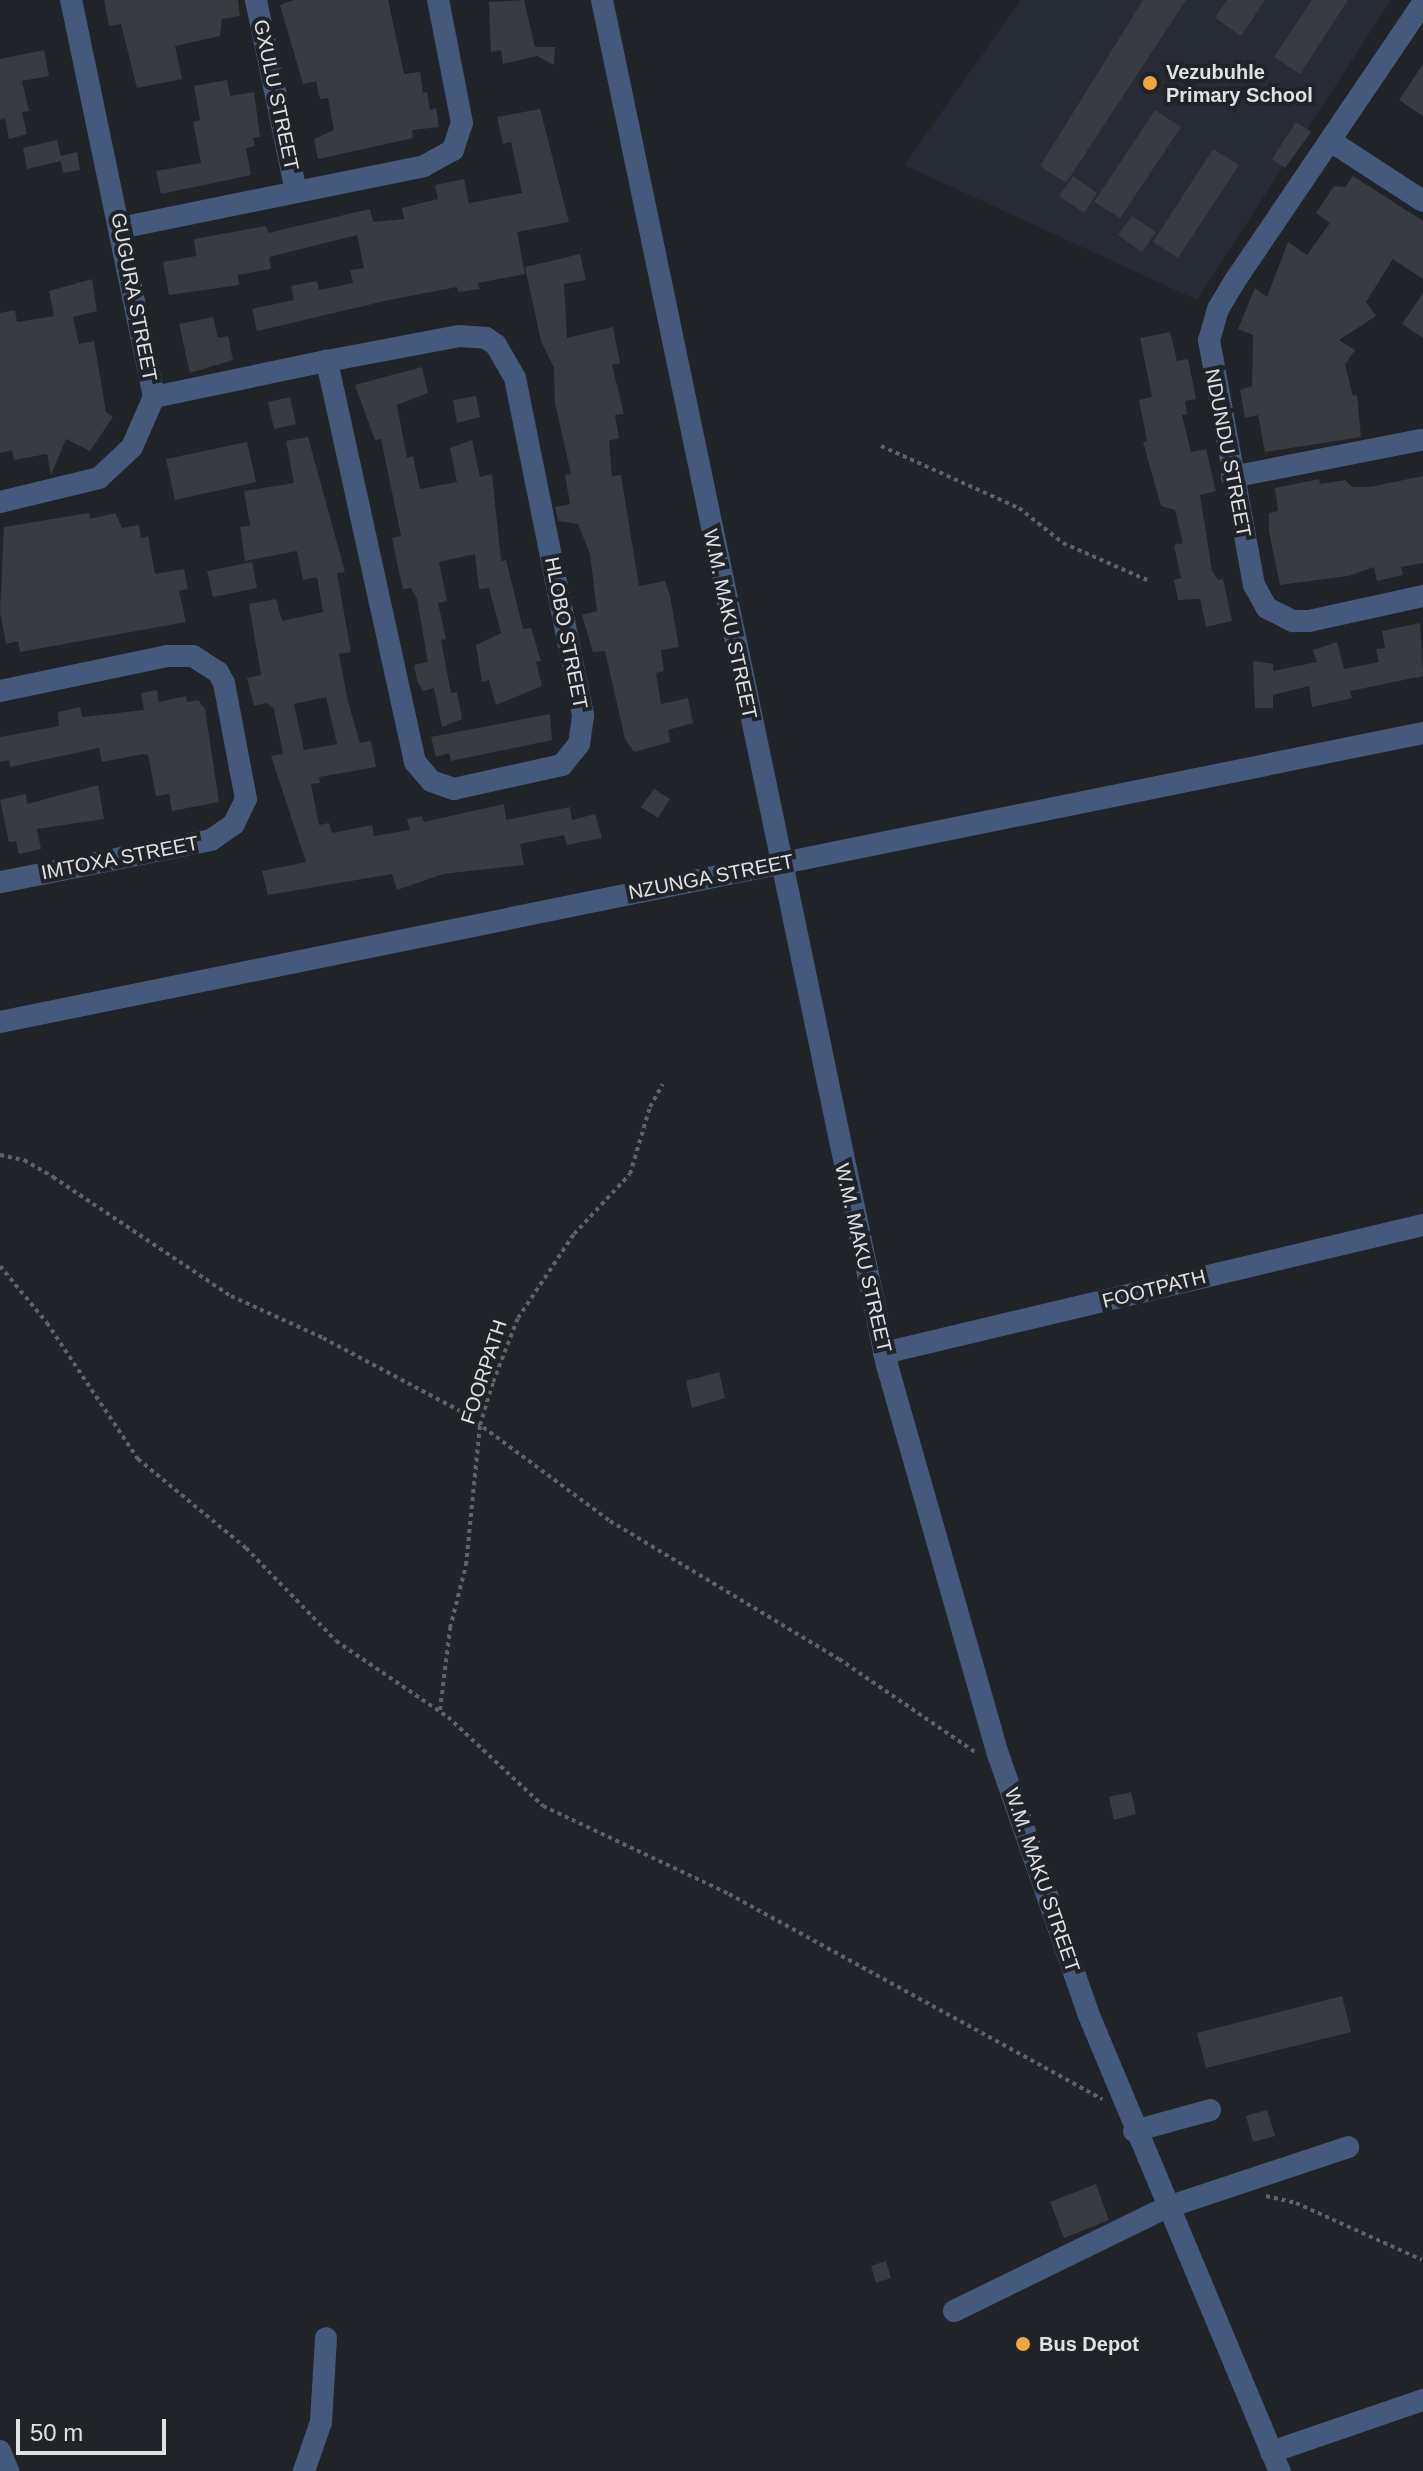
<!DOCTYPE html>
<style>
body{margin:0}
#map{position:relative;width:1423px;height:2471px;overflow:hidden;background:#202328;font-family:Helvetica,sans-serif}
div>[style]{position:absolute}
[style*='--x']{left:calc(var(--x)*1px);top:calc(var(--y)*1px);width:calc(var(--w)*1px);rotate:calc(var(--a)*1deg)}
.built>*{inset:0;background:#262b36}
.building>*{inset:0;background:#383b41}
.path>*{height:4px;margin-top:-2px;transform-origin:0;background:repeating-linear-gradient(90deg,#5f6267 0 4px,transparent 0 8px)}
.minor>*{height:22px;margin:-11px;padding:0 11px;transform-origin:11px;border-radius:11px;background:#45597c}
.dots>*{width:22px;height:22px;translate:-50% -50%;box-sizing:border-box;border:4px solid #202328;border-radius:50%}
span{translate:-50% -50%;white-space:nowrap;text-align:center;line-height:1.15;-webkit-text-stroke:8px #202328;paint-order:stroke}
.poi-label{font-size:20px;color:#dfe1e5;font-weight:700}
.left{translate:0 -50%;text-align:left}
.street-label{font-size:20px;color:#dfe1e5}
.scale{position:absolute;left:16px;top:2419px;width:150px;height:36px;box-sizing:border-box;border:4px solid #dfe1e5;border-top:0;padding-left:10px;font-size:24px;line-height:28px;white-space:nowrap;color:#dfe1e5;-webkit-text-stroke:6px #202328;paint-order:stroke}
</style>
<div id="map">
<div class="built">
<i style="clip-path:polygon(1021px 0,1391px 0,1197px 300px,904px 165px)"></i>
</div>
<div class="building">
<i style="clip-path:polygon(104px 0,238px 0,240px 16px,222px 19px,220px 36px,175px 46px,182px 79px,137px 88px,121px 24px,109px 26px)"></i>
<i style="clip-path:polygon(294px 0,388px 0,404px 74px,420px 72px,423px 93px,427px 92px,430px 110px,436px 108px,439px 127px,412px 130px,413px 138px,318px 159px,314px 139px,334px 130px,328px 98px,320px 99px,316px 81px,303px 84px,280px 5px)"></i>
<i style="clip-path:polygon(524px 0,535px 47px,555px 47px,554px 65px,537px 56px,503px 64px,501px 50px,491px 52px,489px 2px)"></i>
<i style="clip-path:polygon(1143px 0,1186px 0,1066px 183px,1040px 166px)"></i>
<i style="clip-path:polygon(1227px 0,1265px 0,1241px 36px,1215px 18px)"></i>
<i style="clip-path:polygon(1312px 0,1348px 0,1300px 74px,1274px 57px)"></i>
<i style="clip-path:polygon(44px 50px,49px 76px,22px 81px,29px 111px,22px 112px,27px 134px,9px 139px,5px 118px,0 120px,0 59px)"></i>
<i style="clip-path:polygon(1423px 64px,1423px 116px,1399px 100px)"></i>
<i style="clip-path:polygon(227px 80px,230px 96px,254px 92px,260px 137px,253px 138px,255px 146px,246px 148px,251px 175px,161px 194px,156px 171px,201px 163px,193px 122px,200px 120px,194px 86px)"></i>
<i style="clip-path:polygon(540px 109px,569px 222px,517px 232px,525px 274px,478px 283px,480px 289px,458px 292px,457px 287px,389px 300px,257px 331px,252px 309px,294px 300px,291px 286px,317px 281px,319px 290px,353px 283px,350px 270px,364px 268px,357px 235px,269px 257px,271px 269px,238px 275px,239px 285px,169px 295px,163px 262px,196px 256px,194px 239px,266px 226px,268px 233px,370px 209px,373px 222px,404px 219px,402px 208px,438px 199px,435px 185px,464px 179px,469px 203px,522px 193px,511px 142px,503px 144px,497px 117px)"></i>
<i style="clip-path:polygon(1155px 110px,1181px 127px,1120px 218px,1094px 202px)"></i>
<i style="clip-path:polygon(1296px 122px,1311px 132px,1285px 168px,1272px 159px)"></i>
<i style="clip-path:polygon(57px 140px,61px 156px,77px 152px,80px 170px,63px 173px,61px 161px,27px 169px,23px 148px)"></i>
<i style="clip-path:polygon(1213px 149px,1239px 165px,1178px 258px,1153px 242px)"></i>
<i style="clip-path:polygon(1073px 176px,1097px 193px,1084px 213px,1059px 196px)"></i>
<i style="clip-path:polygon(1353px 176px,1423px 221px,1423px 279px,1393px 259px,1366px 302px,1376px 316px,1339px 340px,1355px 350px,1345px 365px,1353px 396px,1357px 395px,1361px 437px,1265px 452px,1258px 415px,1245px 418px,1240px 390px,1252px 386px,1253px 335px,1238px 329px,1255px 288px,1267px 297px,1288px 242px,1307px 255px,1330px 223px,1316px 213px,1334px 186px,1345px 187px)"></i>
<i style="clip-path:polygon(1132px 216px,1156px 232px,1142px 252px,1118px 235px)"></i>
<i style="clip-path:polygon(580px 254px,586px 280px,564px 284px,567px 338px,613px 327px,620px 363px,612px 365px,624px 414px,615px 415px,619px 438px,609px 441px,612px 476px,621px 475px,639px 586px,665px 581px,670px 596px,679px 647px,661px 650px,664px 671px,656px 673px,661px 704px,688px 698px,693px 723px,668px 730px,670px 742px,634px 752px,625px 739px,605px 651px,593px 652px,582px 615px,597px 611px,590px 554px,578px 524px,558px 521px,555px 507px,570px 504px,565px 475px,571px 474px,555px 403px,554px 368px,541px 341px,525px 267px)"></i>
<i style="clip-path:polygon(92px 279px,97px 311px,73px 317px,79px 344px,94px 341px,106px 412px,113px 417px,90px 451px,66px 439px,51px 475px,47px 454px,14px 460px,12px 450px,0 453px,0 313px,15px 310px,17px 322px,54px 316px,49px 291px)"></i>
<i style="clip-path:polygon(1423px 293px,1423px 338px,1402px 324px)"></i>
<i style="clip-path:polygon(213px 317px,218px 338px,228px 336px,233px 360px,190px 373px,179px 324px)"></i>
<i style="clip-path:polygon(1170px 332px,1177px 361px,1188px 359px,1196px 399px,1185px 401px,1187px 414px,1182px 415px,1191px 452px,1206px 449px,1216px 491px,1200px 495px,1212px 571px,1218px 580px,1223px 579px,1232px 621px,1206px 627px,1200px 599px,1178px 600px,1174px 580px,1181px 578px,1174px 545px,1183px 543px,1175px 510px,1161px 506px,1143px 442px,1147px 441px,1139px 400px,1152px 397px,1140px 338px)"></i>
<i style="clip-path:polygon(422px 367px,428px 393px,397px 405px,407px 458px,413px 456px,420px 489px,457px 482px,450px 448px,472px 440px,480px 477px,492px 474px,501px 561px,506px 560px,523px 629px,531px 628px,541px 661px,536px 662px,542px 686px,496px 705px,489px 680px,482px 682px,476px 645px,501px 633px,489px 588px,479px 589px,475px 554px,439px 562px,447px 601px,438px 603px,446px 639px,441px 640px,451px 693px,457px 692px,462px 719px,442px 727px,434px 688px,423px 691px,417px 680px,414px 665px,428px 662px,417px 599px,411px 588px,403px 589px,397px 563px,392px 538px,401px 536px,381px 439px,375px 440px,355px 385px)"></i>
<i style="clip-path:polygon(476px 396px,480px 417px,457px 423px,453px 400px)"></i>
<i style="clip-path:polygon(290px 397px,296px 424px,274px 429px,268px 402px)"></i>
<i style="clip-path:polygon(evenodd,308px 437px,345px 572px,337px 573px,351px 652px,339px 654px,348px 702px,360px 743px,371px 741px,376px 767px,319px 777px,320px 783px,311px 784px,319px 825px,329px 823px,332px 833px,372px 825px,374px 836px,410px 830px,407px 819px,422px 816px,424px 822px,504px 804px,506px 820px,570px 807px,572px 820px,595px 814px,602px 838px,567px 845px,564px 835px,520px 844px,524px 865px,443px 874px,397px 890px,392px 874px,268px 895px,262px 871px,306px 862px,271px 756px,283px 754px,274px 709px,267px 703px,254px 706px,247px 678px,261px 675px,249px 604px,276px 599px,282px 621px,323px 612px,317px 577px,303px 580px,297px 551px,245px 561px,240px 527px,250px 526px,244px 491px,294px 483px,286px 441px,308px 437px,326px 697px,337px 744px,304px 750px,294px 704px,326px 697px)"></i>
<i style="clip-path:polygon(247px 442px,256px 482px,175px 500px,166px 459px)"></i>
<i style="clip-path:polygon(1423px 476px,1423px 563px,1401px 567px,1403px 575px,1377px 581px,1374px 567px,1348px 576px,1280px 585px,1269px 532px,1269px 513px,1278px 511px,1275px 488px,1319px 479px,1320px 484px,1345px 480px,1352px 487px,1370px 487px)"></i>
<i style="clip-path:polygon(89px 513px,90px 519px,115px 513px,122px 528px,139px 525px,141px 538px,148px 536px,155px 574px,184px 569px,188px 589px,179px 591px,186px 622px,20px 652px,18px 641px,6px 644px,0 612px,4px 527px)"></i>
<i style="clip-path:polygon(252px 562px,257px 588px,213px 597px,207px 571px)"></i>
<i style="clip-path:polygon(1420px 623px,1423px 676px,1350px 691px,1352px 698px,1312px 707px,1309px 686px,1273px 695px,1273px 708px,1255px 708px,1253px 661px,1273px 664px,1273px 671px,1317px 662px,1313px 650px,1337px 642px,1344px 669px,1379px 662px,1376px 649px,1385px 648px,1382px 631px)"></i>
<i style="clip-path:polygon(157px 690px,159px 702px,186px 696px,187px 702px,198px 700px,205px 709px,219px 802px,172px 811px,169px 794px,156px 796px,148px 755px,143px 754px,102px 762px,99px 748px,10px 767px,9px 760px,0 762px,0 737px,59px 726px,58px 712px,80px 707px,82px 717px,144px 710px,141px 693px)"></i>
<i style="clip-path:polygon(550px 714px,552px 740px,451px 761px,449px 753px,436px 757px,431px 737px)"></i>
<i style="clip-path:polygon(98px 785px,104px 819px,37px 829px,41px 849px,19px 854px,16px 841px,9px 842px,0 800px,26px 794px,27px 804px)"></i>
<i style="clip-path:polygon(654px 789px,670px 799px,658px 818px,641px 807px)"></i>
<i style="clip-path:polygon(719px 1372px,725px 1398px,692px 1408px,686px 1381px)"></i>
<i style="clip-path:polygon(1131px 1792px,1136px 1814px,1114px 1820px,1109px 1797px)"></i>
<i style="clip-path:polygon(1342px 1996px,1351px 2032px,1206px 2068px,1197px 2033px)"></i>
<i style="clip-path:polygon(1267px 2110px,1275px 2136px,1253px 2142px,1246px 2116px)"></i>
<i style="clip-path:polygon(1096px 2184px,1109px 2220px,1064px 2238px,1050px 2202px)"></i>
<i style="clip-path:polygon(886px 2261px,891px 2278px,876px 2283px,871px 2266px)"></i>
</div>
<div class="path">
<i style="--x:881;--y:446;--w:151;--a:24.2"></i>
<i style="--x:1019;--y:508;--w:56;--a:38.5"></i>
<i style="--x:1063;--y:543;--w:92;--a:23.8"></i>
<i style="--x:0;--y:1155;--w:25;--a:12"></i>
<i style="--x:24;--y:1160;--w:34;--a:30"></i>
<i style="--x:53;--y:1177;--w:214;--a:33.8"></i>
<i style="--x:231;--y:1296;--w:101;--a:24.5"></i>
<i style="--x:323;--y:1338;--w:160;--a:28"></i>
<i style="--x:464;--y:1413;--w:182;--a:36.5"></i>
<i style="--x:610;--y:1521;--w:267;--a:31.1"></i>
<i style="--x:839;--y:1659;--w:165;--a:34.4"></i>
<i style="--x:0;--y:1266;--w:74;--a:50.5"></i>
<i style="--x:47;--y:1323;--w:164;--a:56.2"></i>
<i style="--x:138;--y:1459;--w:140;--a:39.5"></i>
<i style="--x:246;--y:1548;--w:129;--a:45.9"></i>
<i style="--x:336;--y:1641;--w:135;--a:34.2"></i>
<i style="--x:448;--y:1717;--w:130;--a:43.1"></i>
<i style="--x:543;--y:1806;--w:206;--a:25.3"></i>
<i style="--x:729;--y:1894;--w:426;--a:28.8"></i>
<i style="--x:440;--y:1710;--w:83;--a:-83"></i>
<i style="--x:450;--y:1628;--w:65;--a:-75.7"></i>
<i style="--x:466;--y:1565;--w:141;--a:-84.3"></i>
<i style="--x:480;--y:1425;--w:45;--a:-73.2"></i>
<i style="--x:493;--y:1382;--w:69;--a:-68.7"></i>
<i style="--x:518;--y:1318;--w:101;--a:-56.3"></i>
<i style="--x:574;--y:1234;--w:82;--a:-47"></i>
<i style="--x:630;--y:1174;--w:70;--a:-73.4"></i>
<i style="--x:650;--y:1107;--w:26;--a:-61"></i>
<i style="--x:1266;--y:2196;--w:31;--a:13"></i>
<i style="--x:1296;--y:2203;--w:138;--a:24.3"></i>
</div>
<div class="minor">
<i style="--x:256;--y:0;--w:195;--a:78.2"></i>
<i style="--x:602;--y:0;--w:1394;--a:78.21"></i>
<i style="--x:887;--y:1365;--w:405;--a:74.1"></i>
<i style="--x:998;--y:1754;--w:274;--a:70.8"></i>
<i style="--x:1088;--y:2013;--w:497;--a:67.3"></i>
<i style="--x:1423;--y:3;--w:333;--a:124.1"></i>
<i style="--x:1236;--y:279;--w:35;--a:121"></i>
<i style="--x:1218;--y:309;--w:32;--a:106"></i>
<i style="--x:1209;--y:340;--w:249;--a:79.6"></i>
<i style="--x:1254;--y:585;--w:26;--a:61"></i>
<i style="--x:1267;--y:608;--w:29;--a:27"></i>
<i style="--x:1293;--y:621;--w:16;--a:0"></i>
<i style="--x:1309;--y:621;--w:117;--a:-12.4"></i>
<i style="--x:1332;--y:142;--w:108;--a:33"></i>
<i style="--x:120;--y:228;--w:310;--a:-11.5"></i>
<i style="--x:424;--y:166;--w:33;--a:-29"></i>
<i style="--x:453;--y:150;--w:28;--a:-72"></i>
<i style="--x:462;--y:123;--w:125;--a:-101"></i>
<i style="--x:154;--y:397;--w:177;--a:-11.8"></i>
<i style="--x:327;--y:361;--w:134;--a:-10.7"></i>
<i style="--x:459;--y:336;--w:27;--a:4"></i>
<i style="--x:486;--y:338;--w:12;--a:35"></i>
<i style="--x:496;--y:345;--w:38;--a:60"></i>
<i style="--x:515;--y:378;--w:345;--a:78.6"></i>
<i style="--x:583;--y:716;--w:28;--a:98"></i>
<i style="--x:579;--y:744;--w:27;--a:129"></i>
<i style="--x:562;--y:765;--w:111;--a:167.5"></i>
<i style="--x:454;--y:789;--w:24;--a:-161"></i>
<i style="--x:431;--y:781;--w:25;--a:-130"></i>
<i style="--x:415;--y:762;--w:411;--a:-102.4"></i>
<i style="--x:1232;--y:477;--w:192;--a:-11.1"></i>
<i style="--x:0;--y:502;--w:102;--a:-13.6"></i>
<i style="--x:99;--y:478;--w:45;--a:-43.2"></i>
<i style="--x:132;--y:447;--w:55;--a:-66.3"></i>
<i style="--x:154;--y:397;--w:406;--a:-101.8"></i>
<i style="--x:0;--y:691;--w:171;--a:-11.8"></i>
<i style="--x:167;--y:656;--w:26;--a:0"></i>
<i style="--x:193;--y:656;--w:30;--a:33"></i>
<i style="--x:218;--y:672;--w:13;--a:61"></i>
<i style="--x:224;--y:683;--w:118;--a:79.3"></i>
<i style="--x:246;--y:799;--w:28;--a:116"></i>
<i style="--x:234;--y:824;--w:28;--a:145"></i>
<i style="--x:211;--y:840;--w:215;--a:168.7"></i>
<i style="--x:0;--y:1022;--w:1452;--a:-11.48"></i>
<i style="--x:884;--y:1353;--w:554;--a:-13.36"></i>
<i style="--x:1134;--y:2131;--w:79;--a:-15.4"></i>
<i style="--x:954;--y:2311;--w:235;--a:-26"></i>
<i style="--x:1165;--y:2208;--w:193;--a:-18.4"></i>
<i style="--x:0;--y:2451;--w:22;--a:68"></i>
<i style="--x:1271;--y:2452;--w:161;--a:-18.9"></i>
<i style="--x:304;--y:2471;--w:52;--a:-70.9"></i>
<i style="--x:321;--y:2422;--w:84;--a:-86.6"></i>
</div>
<div class="dots">
<i style="left:1150px;top:83px;background:#f0a63e"></i>
<i style="left:1023px;top:2344px;background:#f0a63e"></i>
</div>
<div class="poi-label">
<span class="left" style="left:1166px;top:84px">Vezubuhle<br>Primary School</span>
<span class="left" style="left:1039px;top:2344px">Bus Depot</span>
</div>
<div class="street-label">
<span style="left:276px;top:95px;rotate:78deg">GXULU STREET</span>
<span style="left:134px;top:297px;rotate:79deg">GUGURA STREET</span>
<span style="left:1228px;top:453px;rotate:79deg">NDUNDU STREET</span>
<span style="left:730px;top:624px;rotate:78deg">W.M. MAKU STREET</span>
<span style="left:566px;top:633px;rotate:79deg">HLOBO STREET</span>
<span style="left:120px;top:858px;rotate:-11deg">IMTOXA STREET</span>
<span style="left:711px;top:877px;rotate:-11deg">NZUNGA STREET</span>
<span style="left:863px;top:1258px;rotate:77deg">W.M. MAKU STREET</span>
<span style="left:1154px;top:1289px;rotate:-14deg">FOOTPATH</span>
<span style="left:484px;top:1372px;rotate:-72deg">FOORPATH</span>
<span style="left:1042px;top:1880px;rotate:71deg">W.M. MAKU STREET</span>
</div>
<div class="scale">50 m</div>
</div>
